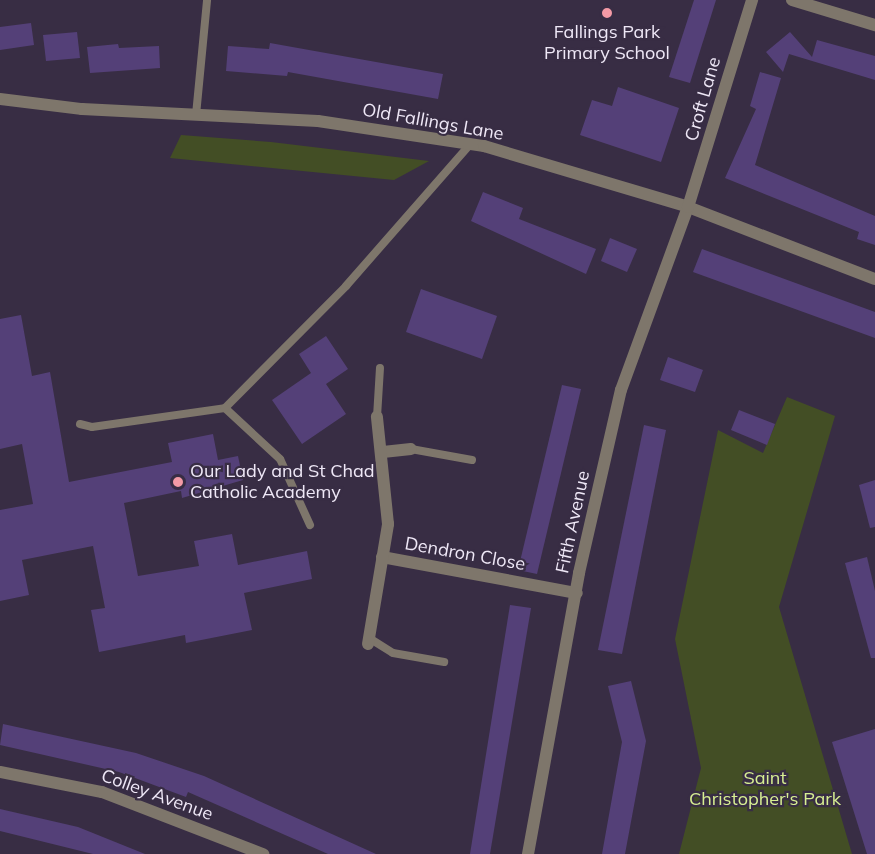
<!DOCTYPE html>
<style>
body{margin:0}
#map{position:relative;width:875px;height:854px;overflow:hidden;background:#382d44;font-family:Mulish,sans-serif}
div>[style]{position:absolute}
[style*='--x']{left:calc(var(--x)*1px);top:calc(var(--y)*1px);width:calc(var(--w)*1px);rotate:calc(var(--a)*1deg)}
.green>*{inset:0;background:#434e25}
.building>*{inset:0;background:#544078}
.service>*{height:8px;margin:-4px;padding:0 4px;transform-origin:4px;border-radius:4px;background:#7e766b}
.minor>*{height:12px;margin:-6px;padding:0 6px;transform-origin:6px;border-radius:6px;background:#7e766b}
.dots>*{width:16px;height:16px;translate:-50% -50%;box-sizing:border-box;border:3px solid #382d44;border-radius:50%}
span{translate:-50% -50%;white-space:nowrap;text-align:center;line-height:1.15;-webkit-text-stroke:4.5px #382d44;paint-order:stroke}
.poi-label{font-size:18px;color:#efe8f7}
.left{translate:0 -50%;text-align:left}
.street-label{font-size:18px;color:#efe8f7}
.park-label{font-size:18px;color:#d7ef92}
</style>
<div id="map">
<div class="green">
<i style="clip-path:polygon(181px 135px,271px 142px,429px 161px,394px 180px,170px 158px)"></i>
<i style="clip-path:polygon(787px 397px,835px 416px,779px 607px,852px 854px,679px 854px,701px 768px,675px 639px,718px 430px,763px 453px)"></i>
</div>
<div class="building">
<i style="clip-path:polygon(694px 0,716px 0,690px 83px,669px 77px)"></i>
<i style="clip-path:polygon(31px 23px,34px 45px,0 50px,0 27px)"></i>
<i style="clip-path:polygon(77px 32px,80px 58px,46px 61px,43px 35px)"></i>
<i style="clip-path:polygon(790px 32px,812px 57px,817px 40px,875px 56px,875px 80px,789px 54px,783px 72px,766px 52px)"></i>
<i style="clip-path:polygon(270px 43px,443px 74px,438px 99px,288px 72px,287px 76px,226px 71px,228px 46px,269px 49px)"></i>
<i style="clip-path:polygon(118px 44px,119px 48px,159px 46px,160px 68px,90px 73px,87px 47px)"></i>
<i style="clip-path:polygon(760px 72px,781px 78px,755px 165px,875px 216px,875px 245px,857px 239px,859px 232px,725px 178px,756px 109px,750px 106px)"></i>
<i style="clip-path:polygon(618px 87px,679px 108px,661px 162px,580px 135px,592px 100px,612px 106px)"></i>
<i style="clip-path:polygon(483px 192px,523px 208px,519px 219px,596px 249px,586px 274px,471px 221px)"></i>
<i style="clip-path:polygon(610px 238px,637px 249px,627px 272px,601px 261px)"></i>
<i style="clip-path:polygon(702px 249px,875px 312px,875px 338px,693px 272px)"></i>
<i style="clip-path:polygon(421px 289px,497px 316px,482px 359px,406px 332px)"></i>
<i style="clip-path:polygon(21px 315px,32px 376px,50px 372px,69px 482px,172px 462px,168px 443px,213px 434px,218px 460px,238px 456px,243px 480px,182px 498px,181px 491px,124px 503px,138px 576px,199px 566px,194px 541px,232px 534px,238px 565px,307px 551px,312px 579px,244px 593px,252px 630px,186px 643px,185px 635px,99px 652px,91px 610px,105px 608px,93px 546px,22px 560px,29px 595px,0 601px,0 510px,33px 504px,22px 444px,0 449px,0 319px)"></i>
<i style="clip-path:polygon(326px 336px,348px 369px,326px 384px,346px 414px,302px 444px,272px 400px,311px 373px,299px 354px)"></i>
<i style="clip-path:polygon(668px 357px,703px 370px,695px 392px,660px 380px)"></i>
<i style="clip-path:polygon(562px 385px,581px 389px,537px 574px,518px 570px)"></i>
<i style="clip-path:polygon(739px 410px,775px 424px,767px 445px,731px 430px)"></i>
<i style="clip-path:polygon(644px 425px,666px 430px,622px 654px,598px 650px)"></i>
<i style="clip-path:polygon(875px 480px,875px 527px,870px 528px,859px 485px)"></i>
<i style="clip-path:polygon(867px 557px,875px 591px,875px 658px,871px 658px,845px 563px)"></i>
<i style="clip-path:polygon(510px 605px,531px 608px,490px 854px,470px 854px)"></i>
<i style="clip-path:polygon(631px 681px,646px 741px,625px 854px,602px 854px,622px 742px,608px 686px)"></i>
<i style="clip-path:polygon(3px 724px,136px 753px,204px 776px,376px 854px,328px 854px,188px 792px,186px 797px,119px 772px,0 745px)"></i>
<i style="clip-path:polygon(875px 729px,875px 854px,867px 854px,832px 742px)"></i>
<i style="clip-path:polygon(0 809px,78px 827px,145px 854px,93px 854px,0 831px)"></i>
</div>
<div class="service">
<i style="--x:196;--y:115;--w:116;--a:-84.5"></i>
<i style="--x:377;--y:417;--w:49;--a:-86.5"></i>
<i style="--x:80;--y:424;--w:12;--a:14"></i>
<i style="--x:92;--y:427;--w:134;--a:-8.1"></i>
<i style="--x:411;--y:449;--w:62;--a:10.2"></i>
<i style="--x:310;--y:525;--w:72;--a:-114.4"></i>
<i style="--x:280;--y:459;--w:75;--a:-137.2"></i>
<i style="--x:225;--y:408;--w:172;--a:-45.2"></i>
<i style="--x:346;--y:286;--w:190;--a:-48.8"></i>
<i style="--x:369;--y:638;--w:28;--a:32"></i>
<i style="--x:393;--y:653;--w:52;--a:10"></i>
</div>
<div class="minor">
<i style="--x:792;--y:0;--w:87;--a:16.8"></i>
<i style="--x:0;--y:99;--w:83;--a:7"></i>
<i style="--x:82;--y:109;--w:236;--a:2.9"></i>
<i style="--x:318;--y:121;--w:168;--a:8.6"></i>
<i style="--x:484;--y:146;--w:213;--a:16.6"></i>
<i style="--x:688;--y:207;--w:200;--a:21.1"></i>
<i style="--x:383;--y:452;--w:28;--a:-6"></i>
<i style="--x:382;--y:557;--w:198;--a:10.5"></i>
<i style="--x:368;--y:644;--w:122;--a:-80.5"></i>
<i style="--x:388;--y:524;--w:108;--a:-95.9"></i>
<i style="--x:0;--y:772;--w:104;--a:11.1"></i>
<i style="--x:102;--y:792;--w:173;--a:21.1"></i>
<i style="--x:528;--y:854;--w:286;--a:-79.7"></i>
<i style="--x:579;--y:573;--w:188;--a:-77.1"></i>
<i style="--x:621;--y:390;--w:195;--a:-69.9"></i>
<i style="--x:688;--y:207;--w:217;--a:-72.8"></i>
</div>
<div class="dots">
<i style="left:607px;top:13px;background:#f49aa6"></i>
<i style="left:178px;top:482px;background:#f49aa6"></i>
</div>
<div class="poi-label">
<span style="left:607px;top:43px">Fallings Park<br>Primary School</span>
<span class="left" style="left:190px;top:482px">Our Lady and St Chad<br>Catholic Academy</span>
</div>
<div class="street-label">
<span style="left:703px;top:99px;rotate:-74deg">Croft Lane</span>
<span style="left:433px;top:122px;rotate:10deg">Old Fallings Lane</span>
<span style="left:573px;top:522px;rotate:-78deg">Fifth Avenue</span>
<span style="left:465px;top:554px;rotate:10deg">Dendron Close</span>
<span style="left:157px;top:795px;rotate:20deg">Colley Avenue</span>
</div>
<div class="park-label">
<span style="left:765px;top:789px">Saint<br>Christopher's Park</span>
</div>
</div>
